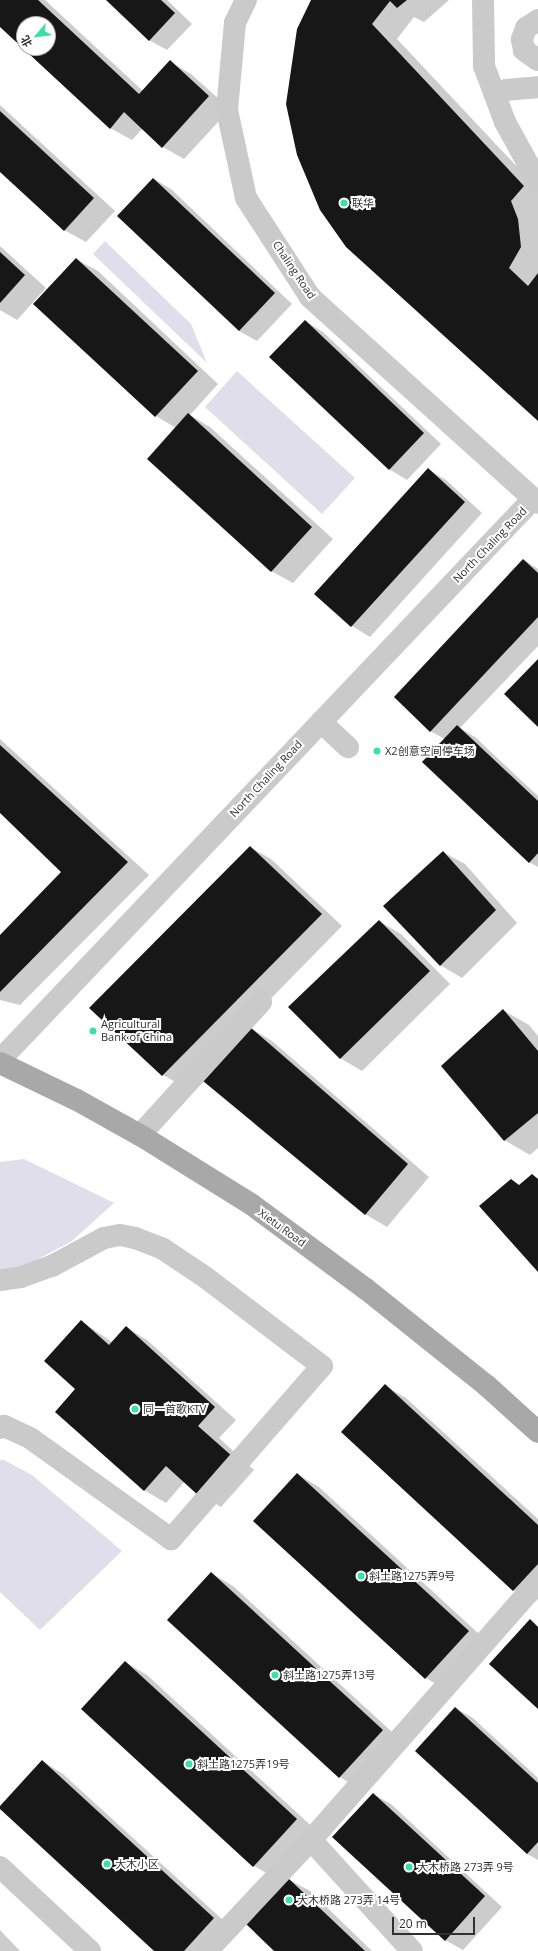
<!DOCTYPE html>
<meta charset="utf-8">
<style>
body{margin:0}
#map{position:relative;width:538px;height:1951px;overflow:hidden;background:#fff;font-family:"Open Sans","Noto Sans SC",sans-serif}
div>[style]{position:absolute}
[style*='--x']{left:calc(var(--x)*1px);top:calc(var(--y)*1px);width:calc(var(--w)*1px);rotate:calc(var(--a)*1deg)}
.green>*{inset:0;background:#e1deec}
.shadow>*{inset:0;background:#0003}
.building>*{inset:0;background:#171717}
.minor>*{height:22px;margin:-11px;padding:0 11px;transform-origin:11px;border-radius:11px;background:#cacaca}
.major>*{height:22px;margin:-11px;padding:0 11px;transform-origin:11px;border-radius:11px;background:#a8a8a8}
.dots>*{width:11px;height:11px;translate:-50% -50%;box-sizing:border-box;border:2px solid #fff;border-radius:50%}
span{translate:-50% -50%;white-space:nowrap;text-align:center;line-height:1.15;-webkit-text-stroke:4px #fff;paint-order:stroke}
.poi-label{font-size:11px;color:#303030}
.left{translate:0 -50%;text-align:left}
.street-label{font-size:11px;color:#303030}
.north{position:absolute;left:16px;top:16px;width:40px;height:40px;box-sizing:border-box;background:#fff;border:1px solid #acacac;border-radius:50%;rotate:242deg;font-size:11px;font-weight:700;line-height:16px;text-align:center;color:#303030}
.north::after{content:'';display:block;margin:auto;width:14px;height:18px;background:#39e0a7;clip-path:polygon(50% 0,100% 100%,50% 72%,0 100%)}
.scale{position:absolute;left:392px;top:1917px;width:83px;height:18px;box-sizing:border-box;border:2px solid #303030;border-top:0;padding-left:5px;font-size:12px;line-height:14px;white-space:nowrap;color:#303030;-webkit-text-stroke:3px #fff;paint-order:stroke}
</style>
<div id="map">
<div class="green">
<i style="clip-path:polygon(105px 241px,191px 324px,207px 363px,93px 254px)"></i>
<i style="clip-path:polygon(237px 371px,355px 478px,322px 514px,205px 407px)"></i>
<i style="clip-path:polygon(24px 1159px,114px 1203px,72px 1241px,27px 1265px,0 1269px,0 1162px)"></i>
<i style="clip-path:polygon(2px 1459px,32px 1475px,122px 1551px,40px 1630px,0 1592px,0 1461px)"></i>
</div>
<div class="shadow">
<i style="clip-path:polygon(evenodd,0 0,45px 0,143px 91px,170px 62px,191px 74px,230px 109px,184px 159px,163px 147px,143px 128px,132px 140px,110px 128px,0 26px,0 0,24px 24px,48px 24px,48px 48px,24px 48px,24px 24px)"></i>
<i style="clip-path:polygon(108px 0,167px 0,192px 24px,167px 50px,149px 40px)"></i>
<i style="clip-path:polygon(312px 0,449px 0,424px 22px,414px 17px,397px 39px,538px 189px,538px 420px)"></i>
<i style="clip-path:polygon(0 105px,115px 211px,86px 242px,64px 230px,0 171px)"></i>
<i style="clip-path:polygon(154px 179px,171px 189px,292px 304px,257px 341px,239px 331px)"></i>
<i style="clip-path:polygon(0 246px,46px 288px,17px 320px,0 310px)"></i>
<i style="clip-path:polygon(76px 259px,98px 271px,218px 384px,190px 415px,210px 427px,333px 539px,293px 583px,271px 571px,176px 428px,156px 416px)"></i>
<i style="clip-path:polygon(305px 321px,323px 332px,441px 444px,407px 480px,389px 469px)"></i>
<i style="clip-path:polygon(429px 470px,446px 480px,482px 513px,370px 637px,352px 626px,316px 594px)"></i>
<i style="clip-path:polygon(524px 560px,538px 569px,538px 646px,460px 728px,475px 737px,538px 796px,538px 867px,529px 862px,445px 739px,430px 731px)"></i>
<i style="clip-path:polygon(0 739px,149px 875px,20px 1005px,0 1000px,0 936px,63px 872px,0 811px)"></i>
<i style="clip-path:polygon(250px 847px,271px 859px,342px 926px,184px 1087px,163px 1075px)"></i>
<i style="clip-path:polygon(443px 852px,465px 864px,517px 923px,462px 978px,440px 965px)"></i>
<i style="clip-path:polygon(379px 921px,401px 934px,450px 984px,362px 1071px,340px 1058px)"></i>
<i style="clip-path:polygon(503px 1010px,529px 1025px,538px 1036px,538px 1148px,530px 1155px,504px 1140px)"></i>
<i style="clip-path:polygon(250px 1028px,272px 1041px,429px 1177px,387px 1227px,365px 1214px)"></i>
<i style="clip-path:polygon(81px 1321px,112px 1342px,126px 1327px,147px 1340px,236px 1420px,219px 1438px,254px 1470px,221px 1507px,200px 1495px,185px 1481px,166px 1503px,144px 1490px,76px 1389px)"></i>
<i style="clip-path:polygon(385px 1386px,406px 1398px,538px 1519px,538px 1599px,535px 1602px,514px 1590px)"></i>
<i style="clip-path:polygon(297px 1474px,319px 1487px,490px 1644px,447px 1691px,426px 1678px,255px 1521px)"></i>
<i style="clip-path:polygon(211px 1573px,233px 1586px,404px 1743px,361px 1790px,340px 1777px,169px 1620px)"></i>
<i style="clip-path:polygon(125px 1662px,147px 1675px,318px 1832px,275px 1878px,254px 1866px)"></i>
<i style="clip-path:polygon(455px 1708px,473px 1718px,538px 1778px,538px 1860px,527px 1854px,416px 1751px)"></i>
<i style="clip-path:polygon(42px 1761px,63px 1774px,235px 1931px,217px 1951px,156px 1951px,0 1808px)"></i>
<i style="clip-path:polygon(373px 1794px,391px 1804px,502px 1907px,463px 1950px,445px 1940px)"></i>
<i style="clip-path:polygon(288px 1879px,310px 1891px,372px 1951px,276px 1951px)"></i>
<i style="clip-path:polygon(0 1930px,20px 1951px,0 1951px)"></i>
</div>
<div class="building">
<i style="clip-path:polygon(evenodd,0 0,38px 0,139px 94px,170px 60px,209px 96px,162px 148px,124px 112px,110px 129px,0 27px,0 0,24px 24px,48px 24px,48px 48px,24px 48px,24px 24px)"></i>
<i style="clip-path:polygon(106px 0,161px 0,175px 13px,149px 41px)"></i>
<i style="clip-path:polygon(311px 0,407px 0,397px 8px,390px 1px,372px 24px,524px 186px,511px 201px,518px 219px,521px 247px,509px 268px,528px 286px,538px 273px,538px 421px,346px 247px,320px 210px,297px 155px,286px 104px,297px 29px)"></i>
<i style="clip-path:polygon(0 111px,94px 198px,64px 231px,0 172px)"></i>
<i style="clip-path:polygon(153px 178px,275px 293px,239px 331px,117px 216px)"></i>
<i style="clip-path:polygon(0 252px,25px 275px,0 303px)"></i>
<i style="clip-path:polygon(76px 258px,198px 371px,155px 417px,33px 304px)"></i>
<i style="clip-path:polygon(305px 320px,424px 433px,389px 470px,269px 357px)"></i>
<i style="clip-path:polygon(188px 413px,312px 527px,271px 572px,147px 459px)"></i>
<i style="clip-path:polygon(428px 468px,465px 502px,351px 627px,314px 594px)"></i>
<i style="clip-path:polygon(523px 559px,538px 573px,538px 617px,430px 732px,394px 697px)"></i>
<i style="clip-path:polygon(538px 659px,538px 727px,504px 694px)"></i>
<i style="clip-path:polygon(457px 725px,538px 801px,538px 853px,529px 863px,422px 762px)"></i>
<i style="clip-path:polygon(0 745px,128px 862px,0 992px,0 935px,61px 872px,0 813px)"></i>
<i style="clip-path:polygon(250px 846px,322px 914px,162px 1076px,89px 1008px)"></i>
<i style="clip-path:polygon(443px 851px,496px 910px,440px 966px,383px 906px)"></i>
<i style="clip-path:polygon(379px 920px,430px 971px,340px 1059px,288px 1007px)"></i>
<i style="clip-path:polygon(503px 1009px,538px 1051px,538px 1113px,504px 1141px,441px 1066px)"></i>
<i style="clip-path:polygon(250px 1027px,408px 1164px,365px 1215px,203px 1081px)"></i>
<i style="clip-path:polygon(532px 1174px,538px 1179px,538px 1272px,479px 1206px,511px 1179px,519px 1185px)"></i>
<i style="clip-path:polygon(81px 1320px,109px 1345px,126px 1326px,215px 1407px,198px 1426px,233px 1457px,199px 1496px,166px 1466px,144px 1491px,55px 1412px,75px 1389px,44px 1361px)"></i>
<i style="clip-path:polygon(385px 1384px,538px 1525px,538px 1564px,513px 1591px,341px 1432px)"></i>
<i style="clip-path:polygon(297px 1473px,469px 1631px,425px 1679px,253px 1521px)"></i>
<i style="clip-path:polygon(211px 1572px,383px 1730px,339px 1778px,167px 1620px)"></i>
<i style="clip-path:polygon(530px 1619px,538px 1627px,538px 1709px,489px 1664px)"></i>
<i style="clip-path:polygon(125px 1661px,297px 1819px,253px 1867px,81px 1709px)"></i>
<i style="clip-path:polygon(455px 1707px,538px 1783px,538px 1842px,527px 1854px,415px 1751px)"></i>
<i style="clip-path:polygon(42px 1760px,214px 1918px,184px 1951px,154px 1951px,0 1809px,0 1806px)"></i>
<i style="clip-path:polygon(373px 1793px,485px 1896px,445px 1941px,332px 1837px)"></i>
<i style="clip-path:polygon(288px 1878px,365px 1951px,274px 1951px,245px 1923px)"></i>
</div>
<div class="minor">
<i style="--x:246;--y:0;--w:25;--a:116"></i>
<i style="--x:235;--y:23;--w:87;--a:95.3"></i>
<i style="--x:227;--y:110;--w:90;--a:77.8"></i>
<i style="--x:246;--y:198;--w:118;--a:57.1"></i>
<i style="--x:310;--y:297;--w:307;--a:42.1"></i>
<i style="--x:483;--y:0;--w:66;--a:89.1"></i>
<i style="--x:484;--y:66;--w:60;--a:69.4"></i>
<i style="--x:505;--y:122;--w:68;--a:61.2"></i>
<i style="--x:538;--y:20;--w:14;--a:146"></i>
<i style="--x:526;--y:28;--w:12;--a:110"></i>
<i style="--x:522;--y:39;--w:11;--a:80"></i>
<i style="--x:524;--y:50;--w:17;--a:36"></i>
<i style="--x:495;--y:95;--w:12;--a:-24"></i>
<i style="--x:506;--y:90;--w:32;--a:-5"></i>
<i style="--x:321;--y:722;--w:37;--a:43"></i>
<i style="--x:0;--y:1060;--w:774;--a:-46.47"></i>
<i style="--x:140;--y:1135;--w:180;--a:-47.7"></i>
<i style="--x:0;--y:1280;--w:21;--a:-8"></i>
<i style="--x:21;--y:1277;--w:33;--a:-20"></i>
<i style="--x:52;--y:1266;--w:59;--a:-28.3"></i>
<i style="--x:104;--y:1238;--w:16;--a:-11"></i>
<i style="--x:120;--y:1235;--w:15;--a:11"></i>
<i style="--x:135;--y:1238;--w:30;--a:21"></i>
<i style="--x:163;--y:1249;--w:50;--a:33.7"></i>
<i style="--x:205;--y:1277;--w:147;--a:37.3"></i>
<i style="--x:322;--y:1366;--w:230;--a:131.1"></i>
<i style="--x:171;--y:1539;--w:173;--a:-144.4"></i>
<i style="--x:30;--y:1438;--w:29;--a:-155"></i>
<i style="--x:4;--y:1426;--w:4;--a:153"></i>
<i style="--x:311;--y:1840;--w:150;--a:47.7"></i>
<i style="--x:0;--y:1867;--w:123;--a:43"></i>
<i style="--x:207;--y:1951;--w:152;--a:-46.9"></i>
<i style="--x:311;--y:1840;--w:344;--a:-48.7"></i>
</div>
<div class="major">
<i style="--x:0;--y:1063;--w:85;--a:25.7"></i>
<i style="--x:77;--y:1100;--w:72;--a:29.1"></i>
<i style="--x:140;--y:1135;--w:131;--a:31.9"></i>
<i style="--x:251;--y:1204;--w:143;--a:36.5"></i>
<i style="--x:366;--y:1289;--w:154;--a:38.7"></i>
<i style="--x:486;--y:1385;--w:70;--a:42.1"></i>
</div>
<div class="dots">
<i style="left:344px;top:203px;background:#39e0a7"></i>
<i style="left:377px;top:751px;background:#39e0a7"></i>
<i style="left:93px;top:1031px;background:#39e0a7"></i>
<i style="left:135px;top:1409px;background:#39e0a7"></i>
<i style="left:361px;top:1576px;background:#39e0a7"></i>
<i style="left:275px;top:1675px;background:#39e0a7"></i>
<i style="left:189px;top:1764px;background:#39e0a7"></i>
<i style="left:107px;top:1864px;background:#39e0a7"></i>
<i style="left:409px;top:1867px;background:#39e0a7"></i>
<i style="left:289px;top:1900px;background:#39e0a7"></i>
</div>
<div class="poi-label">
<span class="left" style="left:352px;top:203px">联华</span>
<span class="left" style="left:385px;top:751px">X2创意空间停车场</span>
<span class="left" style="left:101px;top:1031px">Agricultural<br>Bank of China</span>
<span class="left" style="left:143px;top:1409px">同一首歌KTV</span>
<span class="left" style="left:369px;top:1576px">斜土路1275弄9号</span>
<span class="left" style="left:283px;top:1675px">斜土路1275弄13号</span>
<span class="left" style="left:197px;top:1764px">斜土路1275弄19号</span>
<span class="left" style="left:115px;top:1864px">大木小区</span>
<span class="left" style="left:417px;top:1867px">大木桥路 273弄 9号</span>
<span class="left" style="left:297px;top:1900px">大木桥路 273弄 14号</span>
</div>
<div class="street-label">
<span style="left:294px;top:270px;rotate:56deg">Chaling Road</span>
<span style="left:490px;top:545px;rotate:-46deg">North Chaling Road</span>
<span style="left:266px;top:779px;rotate:-47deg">North Chaling Road</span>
<span style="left:282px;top:1228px;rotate:36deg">Xietu Road</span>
</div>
<div class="north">北</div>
<div class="scale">20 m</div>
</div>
